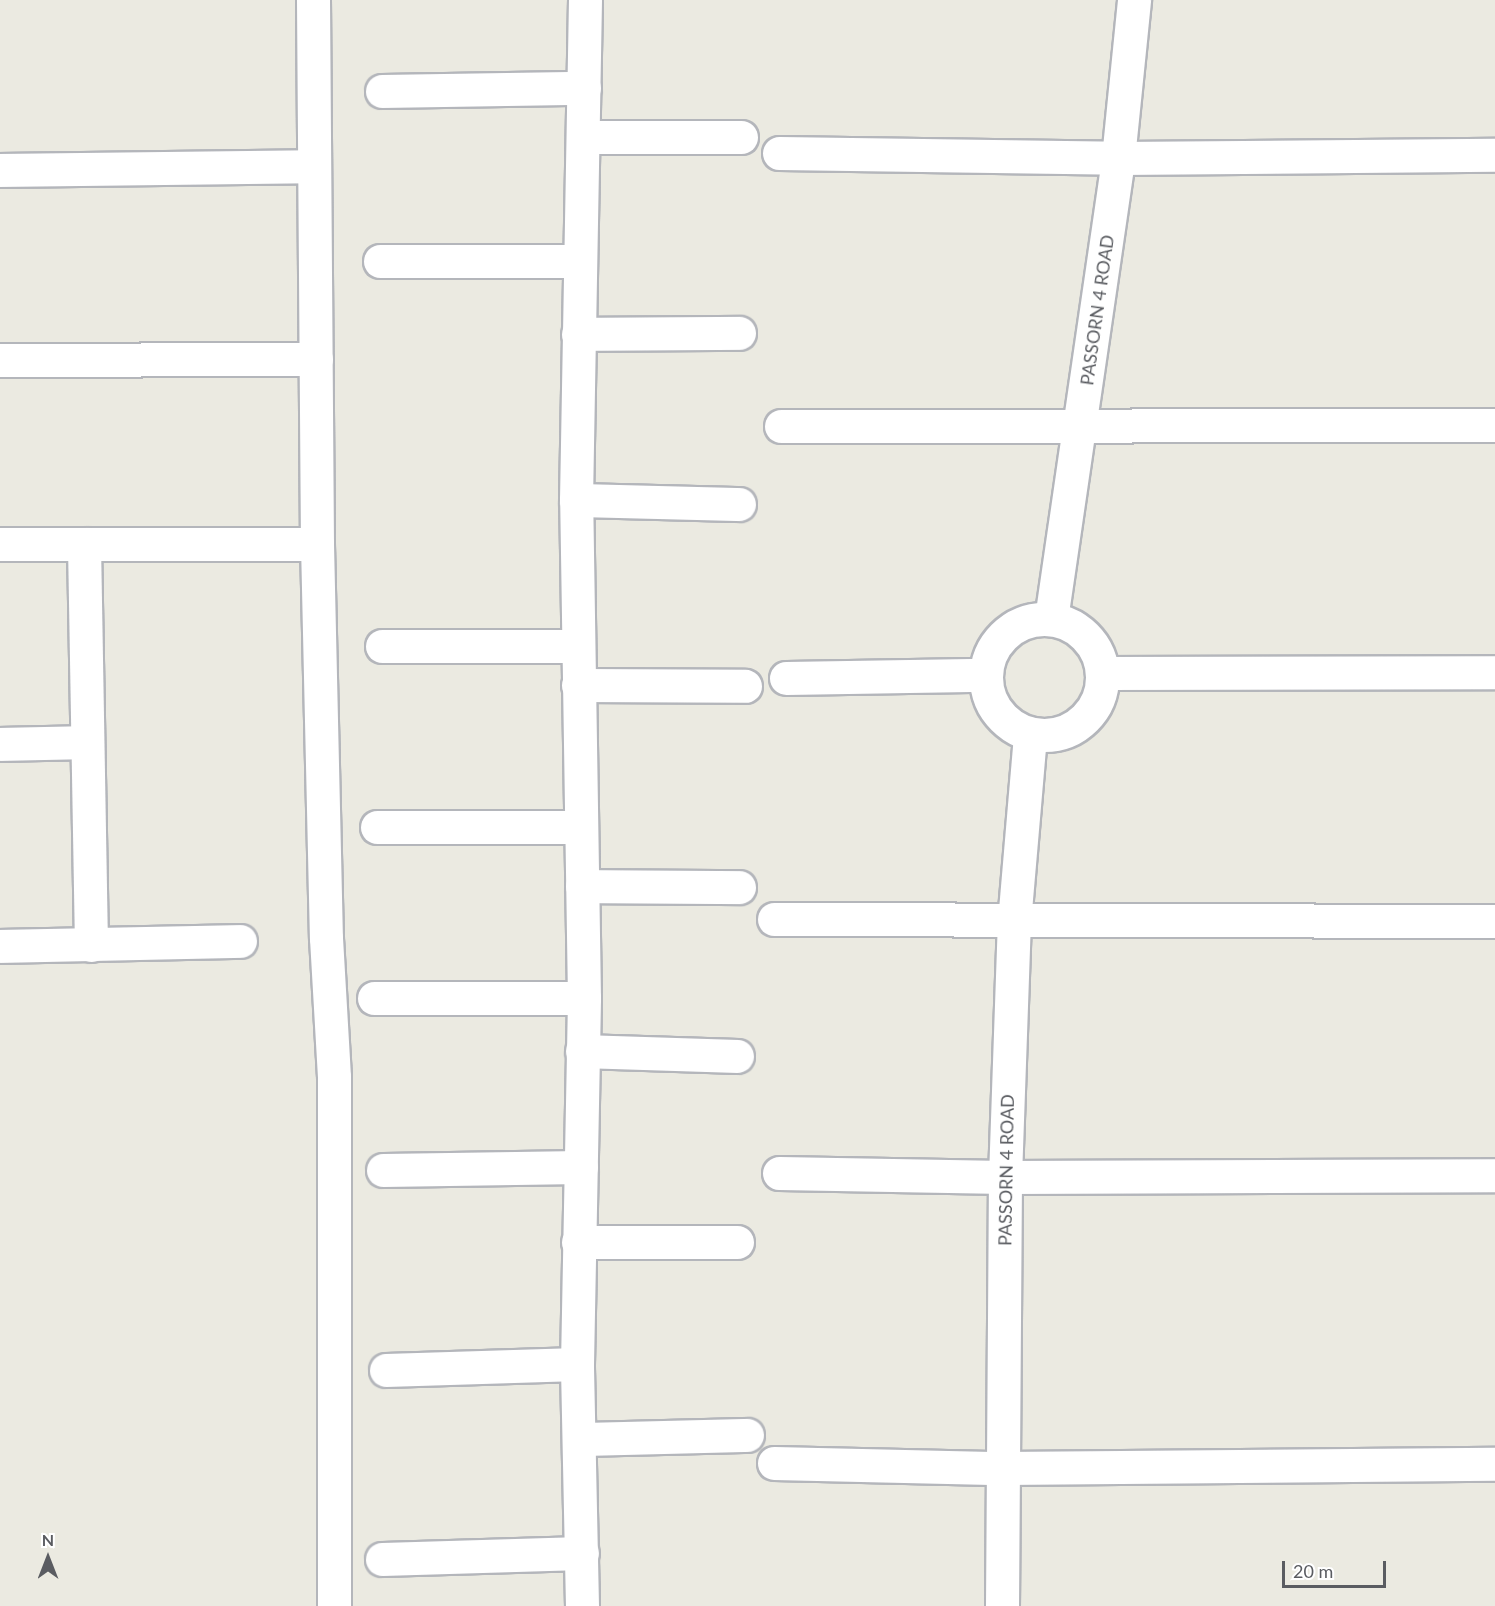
<!DOCTYPE html>
<style>
body{margin:0}
#map{position:relative;width:1495px;height:1606px;overflow:hidden;background:#ebeae1;font-family:Lato,sans-serif}
div>[style]{position:absolute}
[style*='--x']{left:calc(var(--x)*1px);top:calc(var(--y)*1px);width:calc(var(--w)*1px);rotate:calc(var(--a)*1deg)}
.roads{filter:drop-shadow(2px 0 #b4b6bb) drop-shadow(-2px 0 #b4b6bb) drop-shadow(0 2px #b4b6bb) drop-shadow(0 -2px #b4b6bb)}
.street>*{height:33px;margin:-16.5px;padding:0 16.5px;transform-origin:16.5px;border-radius:16.5px;background:#fff}
.street>.ring{margin:-16.5px;padding:0;box-sizing:content-box;background:none;border:33px solid #fff;border-radius:50%}
span{translate:-50% -50%;white-space:nowrap;text-align:center;line-height:1.15;-webkit-text-stroke:6px #fff;paint-order:stroke}
.street-label{font-size:18px;color:#5a5c61}
.north{position:absolute;left:18px;top:1528px;width:60px;height:60px;-webkit-text-stroke:4px #fff;paint-order:stroke;rotate:0deg;font-size:16px;font-weight:700;line-height:24px;text-align:center;color:#5a5c61}
.north::after{content:'';display:block;margin:auto;width:21px;height:27px;background:#5a5c61;clip-path:polygon(50% 0,100% 100%,50% 72%,0 100%)}
.scale{position:absolute;left:1282px;top:1561px;width:104px;height:27px;box-sizing:border-box;border:3px solid #5a5c61;border-top:0;padding-left:8px;font-size:18px;line-height:21px;white-space:nowrap;color:#5a5c61;-webkit-text-stroke:4px #fff;paint-order:stroke}
</style>
<div id="map">
<div class="roads">
<div class="street">
<i style="--x:313;--y:0;--w:544;--a:89.58"></i>
<i style="--x:317;--y:544;--w:394;--a:88.7"></i>
<i style="--x:326;--y:938;--w:139;--a:86.7"></i>
<i style="--x:334;--y:1077;--w:529;--a:90"></i>
<i style="--x:382;--y:91;--w:202;--a:-0.9"></i>
<i style="--x:584;--y:137;--w:157;--a:0"></i>
<i style="--x:779;--y:153;--w:339;--a:0.8"></i>
<i style="--x:1118;--y:158;--w:377;--a:-0.5"></i>
<i style="--x:0;--y:170;--w:314;--a:-0.7"></i>
<i style="--x:380;--y:261;--w:200;--a:0"></i>
<i style="--x:578;--y:334;--w:161;--a:-0.4"></i>
<i style="--x:0;--y:360;--w:316;--a:-0.2"></i>
<i style="--x:781;--y:426;--w:714;--a:-0.08"></i>
<i style="--x:576;--y:500;--w:163;--a:1.4"></i>
<i style="--x:0;--y:544;--w:317;--a:0"></i>
<i style="--x:84;--y:544;--w:401;--a:89"></i>
<i class="ring" style="left:986px;top:619px;width:83px;height:83px"></i>
<i style="--x:1051;--y:619;--w:466;--a:-81.7"></i>
<i style="--x:1118;--y:158;--w:159;--a:-84.2"></i>
<i style="--x:382;--y:646;--w:195;--a:0"></i>
<i style="--x:1103;--y:673;--w:392;--a:-0.1"></i>
<i style="--x:786;--y:678;--w:200;--a:-0.9"></i>
<i style="--x:578;--y:685;--w:167;--a:0.3"></i>
<i style="--x:0;--y:744;--w:86;--a:-1.3"></i>
<i style="--x:377;--y:827;--w:204;--a:0"></i>
<i style="--x:582;--y:886;--w:157;--a:0.4"></i>
<i style="--x:774;--y:919;--w:721;--a:0.16"></i>
<i style="--x:0;--y:946;--w:240;--a:-1.2"></i>
<i style="--x:374;--y:998;--w:210;--a:0"></i>
<i style="--x:582;--y:1051;--w:155;--a:1.8"></i>
<i style="--x:383;--y:1170;--w:198;--a:-0.9"></i>
<i style="--x:779;--y:1173;--w:226;--a:1"></i>
<i style="--x:1005;--y:1177;--w:490;--a:-0.2"></i>
<i style="--x:578;--y:1242;--w:159;--a:0"></i>
<i style="--x:386;--y:1370;--w:191;--a:-1.8"></i>
<i style="--x:580;--y:1439;--w:167;--a:-1.4"></i>
<i style="--x:774;--y:1463;--w:228;--a:1.3"></i>
<i style="--x:1002;--y:1468;--w:493;--a:-0.5"></i>
<i style="--x:382;--y:1559;--w:200;--a:-1.7"></i>
<i style="--x:582;--y:1606;--w:242;--a:-91.2"></i>
<i style="--x:577;--y:1364;--w:366;--a:-88.9"></i>
<i style="--x:584;--y:998;--w:498;--a:-90.9"></i>
<i style="--x:576;--y:500;--w:500;--a:-88.97"></i>
<i style="--x:1002;--y:1606;--w:429;--a:-89.6"></i>
<i style="--x:1005;--y:1177;--w:255;--a:-88"></i>
<i style="--x:1014;--y:922;--w:189;--a:-85.1"></i>
</div>
</div>
<div class="street-label">
<span style="left:1097px;top:310px;rotate:-82deg">PASSORN 4 ROAD</span>
<span style="left:1006px;top:1170px;rotate:-89deg">PASSORN 4 ROAD</span>
</div>
<div class="north">N</div>
<div class="scale">20 m</div>
</div>
